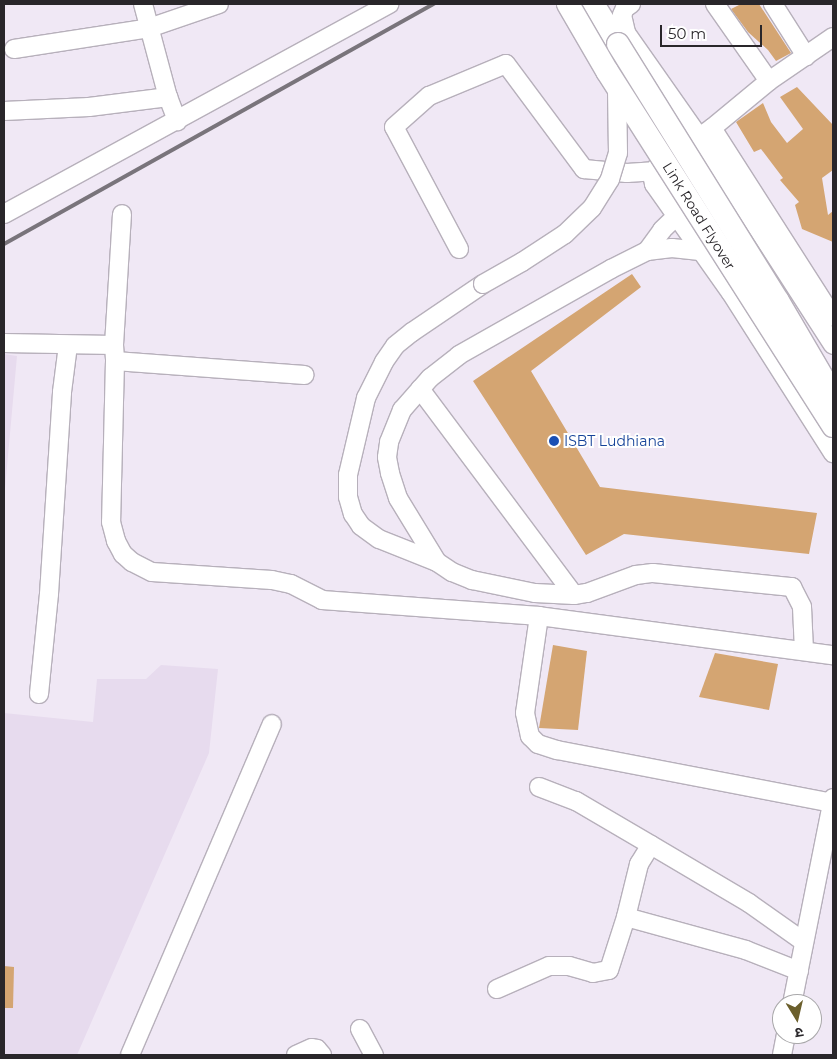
<!DOCTYPE html>
<meta charset="utf-8">
<style>
body{margin:0}
#map{position:relative;width:837px;height:1059px;overflow:hidden;background:#f0e8f5;font-family:Montserrat,"Noto Sans Devanagari",sans-serif}
div>[style]{position:absolute}
[style*='--x']{left:calc(var(--x)*1px);top:calc(var(--y)*1px);width:calc(var(--w)*1px);rotate:calc(var(--a)*1deg)}
.built>*{inset:0;background:#e7dbee}
.building>*{inset:0;background:#d4a572}
.roads{filter:drop-shadow(1px 0 #b7b0bb) drop-shadow(-1px 0 #b7b0bb) drop-shadow(0 1px #b7b0bb) drop-shadow(0 -1px #b7b0bb)}
.minor>*{height:18px;margin:-9px;padding:0 9px;transform-origin:9px;border-radius:9px;background:#fff}
.major>*{height:22px;margin:-11px;padding:0 11px;transform-origin:11px;border-radius:11px;background:#fff}
.rail>*{height:4px;margin:-2px;padding:0 2px;transform-origin:2px;border-radius:2px;background:#79747b}
.bridges{filter:drop-shadow(1px 0 #b7b0bb) drop-shadow(-1px 0 #b7b0bb) drop-shadow(0 1px #b7b0bb) drop-shadow(0 -1px #b7b0bb)}
.minor-bridge>*{height:18px;margin:-9px;padding:0 9px;transform-origin:9px;border-radius:9px;background:#fff}
.major-bridge>*{height:22px;margin:-11px;padding:0 11px;transform-origin:11px;border-radius:11px;background:#fff}
.dots>*{width:14px;height:14px;translate:-50% -50%;box-sizing:border-box;border:2px solid #fff;border-radius:50%}
span{translate:-50% -50%;white-space:nowrap;text-align:center;line-height:1.15;-webkit-text-stroke:4px #fff;paint-order:stroke}
.street-label{font-size:14px;color:#29262a}
.transit-label{font-size:14px;color:#164399}
.left{translate:0 -50%;text-align:left}
.frame{position:absolute;inset:0;border:5px solid #29262a;pointer-events:none}
.north{position:absolute;left:772px;top:994px;width:50px;height:50px;box-sizing:border-box;background:#fff;border:1px solid #a9a8aa;border-radius:50%;rotate:171deg;font-size:14px;font-weight:700;line-height:20px;text-align:center;color:#29262a}
.north::after{content:'';display:block;margin:auto;width:18px;height:22px;background:#6b5f2c;clip-path:polygon(50% 0,100% 100%,50% 72%,0 100%)}
.scale{position:absolute;left:660px;top:25px;width:102px;height:22px;box-sizing:border-box;border:2px solid #29262a;border-top:0;padding-left:6px;font-size:15px;line-height:18px;white-space:nowrap;color:#29262a;-webkit-text-stroke:4px #fff;paint-order:stroke}
</style>
<div id="map">
<div class="built">
<i style="clip-path:polygon(4px 354px,17px 356px,4px 500px)"></i>
<i style="clip-path:polygon(161px 665px,218px 669px,209px 753px,77px 1055px,4px 1055px,4px 713px,93px 722px,97px 679px,146px 679px)"></i>
</div>
<div class="building">
<i style="clip-path:polygon(741px 4px,759px 4px,791px 53px,776px 61px,768px 50px,748px 32px,731px 9px)"></i>
<i style="clip-path:polygon(797px 87px,833px 125px,833px 170px,822px 178px,828px 215px,833px 211px,833px 242px,802px 229px,795px 205px,799px 202px,780px 180px,783px 178px,761px 149px,754px 152px,736px 122px,763px 103px,771px 122px,787px 143px,803px 129px,780px 97px)"></i>
<i style="clip-path:polygon(632px 274px,641px 287px,531px 371px,600px 487px,817px 513px,809px 554px,624px 534px,586px 555px,473px 381px)"></i>
<i style="clip-path:polygon(553px 645px,587px 651px,578px 730px,539px 728px)"></i>
<i style="clip-path:polygon(715px 653px,778px 664px,769px 710px,699px 697px)"></i>
<i style="clip-path:polygon(4px 966px,14px 967px,13px 1008px,4px 1008px)"></i>
</div>
<div class="roads">
<div class="minor">
<i style="--x:143;--y:4;--w:96;--a:75"></i>
<i style="--x:168;--y:97;--w:26;--a:69"></i>
<i style="--x:631;--y:4;--w:7;--a:146"></i>
<i style="--x:625;--y:8;--w:8;--a:113"></i>
<i style="--x:622;--y:15;--w:18;--a:77"></i>
<i style="--x:626;--y:33;--w:127;--a:54.9"></i>
<i style="--x:699;--y:137;--w:247;--a:57.2"></i>
<i style="--x:715;--y:4;--w:94;--a:55"></i>
<i style="--x:773;--y:4;--w:62;--a:57.6"></i>
<i style="--x:833;--y:37;--w:78;--a:145.5"></i>
<i style="--x:769;--y:81;--w:74;--a:140.5"></i>
<i style="--x:712;--y:128;--w:67;--a:144.7"></i>
<i style="--x:657;--y:167;--w:12;--a:110"></i>
<i style="--x:653;--y:178;--w:6;--a:81"></i>
<i style="--x:654;--y:184;--w:133;--a:54.8"></i>
<i style="--x:731;--y:293;--w:190;--a:57.5"></i>
<i style="--x:14;--y:49;--w:137;--a:-8.8"></i>
<i style="--x:149;--y:28;--w:74;--a:-18.9"></i>
<i style="--x:4;--y:111;--w:85;--a:-2.7"></i>
<i style="--x:89;--y:107;--w:80;--a:-7.2"></i>
<i style="--x:712;--y:128;--w:224;--a:57.4"></i>
<i style="--x:4;--y:214;--w:439;--a:-28.6"></i>
<i style="--x:459;--y:249;--w:138;--a:-118"></i>
<i style="--x:394;--y:127;--w:47;--a:-41.5"></i>
<i style="--x:429;--y:96;--w:83;--a:-22.6"></i>
<i style="--x:506;--y:64;--w:131;--a:53.4"></i>
<i style="--x:584;--y:169;--w:43;--a:5.3"></i>
<i style="--x:627;--y:173;--w:26;--a:-4"></i>
<i style="--x:647;--y:251;--w:26;--a:-54"></i>
<i style="--x:662;--y:230;--w:30;--a:-44"></i>
<i style="--x:483;--y:284;--w:86;--a:145.9"></i>
<i style="--x:412;--y:332;--w:22;--a:141"></i>
<i style="--x:395;--y:346;--w:19;--a:125"></i>
<i style="--x:384;--y:362;--w:40;--a:116.6"></i>
<i style="--x:366;--y:398;--w:79;--a:103.2"></i>
<i style="--x:348;--y:475;--w:22;--a:90"></i>
<i style="--x:348;--y:497;--w:18;--a:74"></i>
<i style="--x:353;--y:514;--w:14;--a:56"></i>
<i style="--x:361;--y:526;--w:22;--a:36"></i>
<i style="--x:379;--y:539;--w:62;--a:21.6"></i>
<i style="--x:437;--y:562;--w:18;--a:34"></i>
<i style="--x:452;--y:572;--w:22;--a:22"></i>
<i style="--x:472;--y:580;--w:64;--a:11.7"></i>
<i style="--x:535;--y:593;--w:39;--a:3"></i>
<i style="--x:574;--y:595;--w:13;--a:-9"></i>
<i style="--x:587;--y:593;--w:52;--a:-20.2"></i>
<i style="--x:636;--y:575;--w:17;--a:-7"></i>
<i style="--x:653;--y:573;--w:140;--a:5.8"></i>
<i style="--x:792;--y:587;--w:22;--a:63"></i>
<i style="--x:802;--y:607;--w:44;--a:87.4"></i>
<i style="--x:4;--y:343;--w:110;--a:1"></i>
<i style="--x:114;--y:345;--w:16;--a:86"></i>
<i style="--x:115;--y:361;--w:190;--a:4.2"></i>
<i style="--x:114;--y:345;--w:131;--a:-86.5"></i>
<i style="--x:115;--y:361;--w:161;--a:91.4"></i>
<i style="--x:111;--y:522;--w:20;--a:75"></i>
<i style="--x:116;--y:541;--w:15;--a:62"></i>
<i style="--x:123;--y:554;--w:12;--a:42"></i>
<i style="--x:132;--y:562;--w:22;--a:27"></i>
<i style="--x:152;--y:572;--w:120;--a:3.8"></i>
<i style="--x:272;--y:580;--w:19;--a:12"></i>
<i style="--x:291;--y:584;--w:35;--a:27"></i>
<i style="--x:322;--y:600;--w:218;--a:4.2"></i>
<i style="--x:539;--y:616;--w:98;--a:98.2"></i>
<i style="--x:525;--y:713;--w:24;--a:78"></i>
<i style="--x:530;--y:736;--w:11;--a:45"></i>
<i style="--x:538;--y:744;--w:20;--a:18"></i>
<i style="--x:557;--y:750;--w:280;--a:10.9"></i>
<i style="--x:420;--y:389;--w:257;--a:53.2"></i>
<i style="--x:437;--y:562;--w:75;--a:-121.4"></i>
<i style="--x:398;--y:498;--w:26;--a:-108"></i>
<i style="--x:390;--y:473;--w:16;--a:-101"></i>
<i style="--x:387;--y:457;--w:15;--a:-82"></i>
<i style="--x:389;--y:442;--w:35;--a:-68"></i>
<i style="--x:402;--y:410;--w:43;--a:-48.8"></i>
<i style="--x:430;--y:378;--w:37;--a:-38"></i>
<i style="--x:459;--y:355;--w:175;--a:-29.5"></i>
<i style="--x:611;--y:269;--w:40;--a:-26.6"></i>
<i style="--x:647;--y:251;--w:25;--a:-7"></i>
<i style="--x:672;--y:248;--w:28;--a:6"></i>
<i style="--x:539;--y:616;--w:297;--a:7.6"></i>
<i style="--x:39;--y:694;--w:100;--a:-84.3"></i>
<i style="--x:49;--y:594;--w:202;--a:-86.3"></i>
<i style="--x:62;--y:392;--w:47;--a:-82.7"></i>
<i style="--x:539;--y:787;--w:40;--a:21"></i>
<i style="--x:576;--y:801;--w:87;--a:30.4"></i>
<i style="--x:799;--y:971;--w:57;--a:-158.4"></i>
<i style="--x:746;--y:950;--w:124;--a:-164.6"></i>
<i style="--x:626;--y:917;--w:55;--a:-76.2"></i>
<i style="--x:639;--y:864;--w:22;--a:-58"></i>
<i style="--x:651;--y:845;--w:114;--a:30.6"></i>
<i style="--x:749;--y:903;--w:67;--a:35.3"></i>
<i style="--x:497;--y:989;--w:57;--a:-23.9"></i>
<i style="--x:549;--y:966;--w:20;--a:0"></i>
<i style="--x:569;--y:966;--w:25;--a:16"></i>
<i style="--x:593;--y:973;--w:16;--a:-11"></i>
<i style="--x:609;--y:970;--w:56;--a:-72.2"></i>
<i style="--x:792;--y:1004;--w:210;--a:-78.7"></i>
<i style="--x:360;--y:1029;--w:30;--a:62"></i>
<i style="--x:130;--y:1055;--w:360;--a:-66.8"></i>
<i style="--x:296;--y:1055;--w:17;--a:-24"></i>
<i style="--x:312;--y:1048;--w:5;--a:11"></i>
<i style="--x:317;--y:1049;--w:8;--a:50"></i>
<i style="--x:782;--y:1055;--w:21;--a:-79"></i>
</div>
<div class="major">
<i style="--x:593;--y:4;--w:47;--a:58"></i>
</div>
</div>
<div class="rail">
<i style="--x:4;--y:244;--w:492;--a:-29.2"></i>
</div>
<div class="bridges">
<div class="minor-bridge">
<i style="--x:483;--y:284;--w:45;--a:-29.4"></i>
<i style="--x:522;--y:262;--w:51;--a:-33.1"></i>
<i style="--x:565;--y:234;--w:37;--a:-44"></i>
<i style="--x:592;--y:208;--w:34;--a:-58"></i>
<i style="--x:610;--y:179;--w:27;--a:-73"></i>
<i style="--x:618;--y:153;--w:67;--a:-90.9"></i>
</div>
<div class="major-bridge">
<i style="--x:568;--y:4;--w:78;--a:59.8"></i>
<i style="--x:607;--y:71;--w:421;--a:57.5"></i>
<i style="--x:618;--y:44;--w:303;--a:58.1"></i>
<i style="--x:778;--y:301;--w:109;--a:59.7"></i>
</div>
</div>
<div class="dots">
<i style="left:554px;top:441px;background:#1a4fb4"></i>
</div>
<div class="street-label">
<span style="left:699px;top:216px;rotate:58deg">Link Road Flyover</span>
</div>
<div class="transit-label">
<span class="left" style="left:564px;top:441px">ISBT Ludhiana</span>
</div>
<div class="frame"></div>
<div class="north">उ</div>
<div class="scale">50 m</div>
</div>
